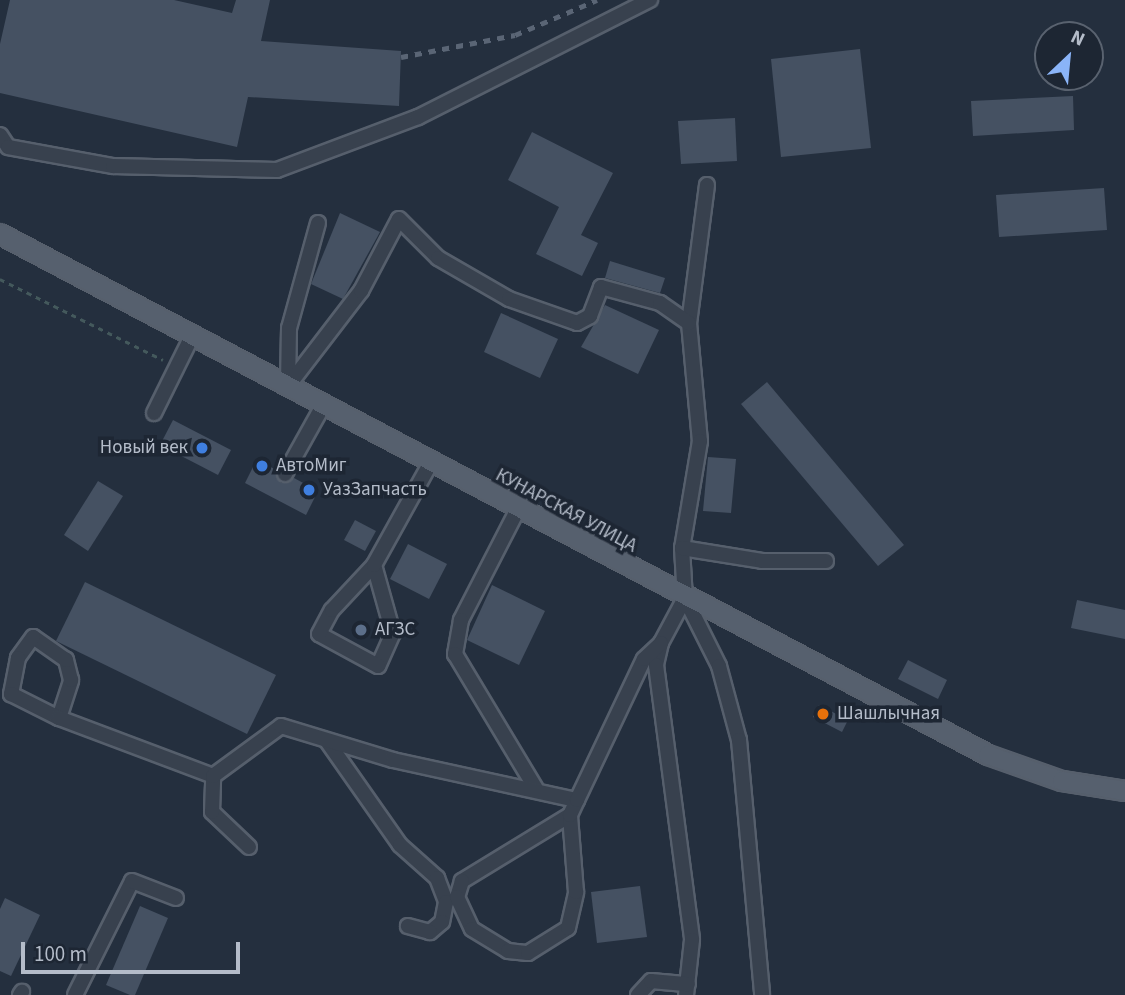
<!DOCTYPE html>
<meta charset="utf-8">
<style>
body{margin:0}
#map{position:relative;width:1125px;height:995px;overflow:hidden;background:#242f3e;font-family:"Source Sans 3",sans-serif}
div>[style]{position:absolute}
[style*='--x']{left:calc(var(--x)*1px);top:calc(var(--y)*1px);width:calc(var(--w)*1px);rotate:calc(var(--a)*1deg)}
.building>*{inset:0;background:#455162}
.path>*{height:2.5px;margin-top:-1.25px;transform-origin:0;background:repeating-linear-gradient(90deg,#44595c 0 5px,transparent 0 10px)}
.roads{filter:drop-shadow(2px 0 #565f6c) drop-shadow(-2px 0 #565f6c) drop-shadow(0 2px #565f6c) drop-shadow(0 -2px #565f6c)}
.minor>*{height:14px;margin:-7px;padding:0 7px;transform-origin:7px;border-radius:7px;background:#38414e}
.major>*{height:18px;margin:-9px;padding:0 9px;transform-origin:9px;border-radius:9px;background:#56606e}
.rail>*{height:4.5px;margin-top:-2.25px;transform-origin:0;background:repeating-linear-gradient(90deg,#5a6575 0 7px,transparent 0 14px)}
.dots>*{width:19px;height:19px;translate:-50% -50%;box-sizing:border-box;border:4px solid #1d2633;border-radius:50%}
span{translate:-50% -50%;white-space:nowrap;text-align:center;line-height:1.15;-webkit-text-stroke:7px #1d2633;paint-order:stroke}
.poi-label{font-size:19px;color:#b4bcc9}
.right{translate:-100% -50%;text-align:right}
.left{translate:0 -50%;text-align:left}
.street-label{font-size:19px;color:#b4bcc9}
.north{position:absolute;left:1034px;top:21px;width:70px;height:70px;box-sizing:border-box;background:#1d2633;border:2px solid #59626f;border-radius:50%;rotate:26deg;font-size:19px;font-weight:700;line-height:28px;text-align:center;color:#b4bcc9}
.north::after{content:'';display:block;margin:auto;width:24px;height:32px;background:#8ab4f8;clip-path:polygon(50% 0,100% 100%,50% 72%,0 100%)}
.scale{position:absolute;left:21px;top:942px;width:219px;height:32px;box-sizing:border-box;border:4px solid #b4bcc9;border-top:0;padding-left:9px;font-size:21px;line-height:24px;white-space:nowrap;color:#b4bcc9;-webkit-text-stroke:5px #1d2633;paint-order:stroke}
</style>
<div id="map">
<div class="building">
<i style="clip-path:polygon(10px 0,174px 0,232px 13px,236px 0,270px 0,261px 41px,401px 51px,399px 106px,248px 97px,237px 147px,0 93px,0 44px)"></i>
<i style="clip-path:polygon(860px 49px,871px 148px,781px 157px,771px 59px)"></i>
<i style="clip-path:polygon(1073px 96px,1074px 130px,973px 136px,971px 101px)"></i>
<i style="clip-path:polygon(735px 118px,737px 161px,681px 164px,678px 121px)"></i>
<i style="clip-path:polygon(532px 132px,613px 173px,581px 235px,598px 243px,582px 276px,536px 254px,559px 207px,508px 180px)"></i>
<i style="clip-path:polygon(1104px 188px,1107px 230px,999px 237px,996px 195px)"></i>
<i style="clip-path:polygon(340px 213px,380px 232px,343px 299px,311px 284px)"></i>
<i style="clip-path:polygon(610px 261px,665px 278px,660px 293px,605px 278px)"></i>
<i style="clip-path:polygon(605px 305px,659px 330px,638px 374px,581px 347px)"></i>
<i style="clip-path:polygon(501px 313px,558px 339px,540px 378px,484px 352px)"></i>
<i style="clip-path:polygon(767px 382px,904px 545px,878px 566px,741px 404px)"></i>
<i style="clip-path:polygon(173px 420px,231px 450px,218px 475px,160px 445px)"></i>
<i style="clip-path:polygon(708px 457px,736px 459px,731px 513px,703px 511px)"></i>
<i style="clip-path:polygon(257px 459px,276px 470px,281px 483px,294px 478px,318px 491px,306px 515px,245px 483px)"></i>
<i style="clip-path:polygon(98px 481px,123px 496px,88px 551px,64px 535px)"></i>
<i style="clip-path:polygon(355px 520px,376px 531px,365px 551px,344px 540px)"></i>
<i style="clip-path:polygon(408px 544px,447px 564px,429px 599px,390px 579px)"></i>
<i style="clip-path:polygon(85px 582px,276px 675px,247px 734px,56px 641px)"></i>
<i style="clip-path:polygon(492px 585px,545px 611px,519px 665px,467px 640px)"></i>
<i style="clip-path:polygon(1077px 600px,1125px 610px,1125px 639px,1071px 628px)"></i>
<i style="clip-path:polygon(908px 660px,947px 680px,938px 699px,898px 679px)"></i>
<i style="clip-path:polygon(819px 705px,848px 720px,842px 732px,813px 717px)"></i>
<i style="clip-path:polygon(640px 886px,647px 937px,597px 943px,591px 892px)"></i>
<i style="clip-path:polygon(5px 898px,40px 915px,11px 976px,0 971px,0 909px)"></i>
<i style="clip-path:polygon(140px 906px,168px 918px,135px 995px,130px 995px,106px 985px)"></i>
</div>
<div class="path">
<i style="--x:0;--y:279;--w:182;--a:26.4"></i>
</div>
<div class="roads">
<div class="minor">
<i style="--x:0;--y:135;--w:14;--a:56"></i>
<i style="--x:8;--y:147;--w:107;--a:10.3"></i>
<i style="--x:113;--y:166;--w:164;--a:1.4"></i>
<i style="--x:277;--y:170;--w:151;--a:-20.6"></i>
<i style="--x:418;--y:117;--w:260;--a:-26.8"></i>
<i style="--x:707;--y:185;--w:139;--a:97.4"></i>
<i style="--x:689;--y:323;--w:119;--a:84.7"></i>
<i style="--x:700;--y:441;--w:109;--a:99.5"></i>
<i style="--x:682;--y:548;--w:50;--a:86.6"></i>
<i style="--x:685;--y:598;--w:76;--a:63.4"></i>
<i style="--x:719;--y:666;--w:77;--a:74.9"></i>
<i style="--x:739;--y:740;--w:256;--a:84.8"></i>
<i style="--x:318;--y:223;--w:109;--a:105.4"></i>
<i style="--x:289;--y:328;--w:58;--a:91"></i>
<i style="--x:288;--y:386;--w:120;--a:-52.5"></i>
<i style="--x:361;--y:291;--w:81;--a:-62.2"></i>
<i style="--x:399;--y:219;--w:55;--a:45"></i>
<i style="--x:438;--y:258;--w:82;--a:30"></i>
<i style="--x:509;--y:299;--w:72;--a:19.4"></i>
<i style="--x:577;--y:323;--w:15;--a:-28"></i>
<i style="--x:590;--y:316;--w:31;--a:-69"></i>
<i style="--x:601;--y:287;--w:61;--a:15.2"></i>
<i style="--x:660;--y:303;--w:35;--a:35"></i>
<i style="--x:154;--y:413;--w:86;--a:-63.7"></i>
<i style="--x:285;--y:474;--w:80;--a:-60.9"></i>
<i style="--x:518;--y:509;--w:125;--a:117.2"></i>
<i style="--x:461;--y:620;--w:35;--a:100"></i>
<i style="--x:455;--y:654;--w:157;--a:59"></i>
<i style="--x:682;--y:548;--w:81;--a:9.2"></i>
<i style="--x:762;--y:561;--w:64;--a:0"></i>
<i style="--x:374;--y:565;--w:71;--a:74.4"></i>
<i style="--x:393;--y:633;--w:36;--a:114"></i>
<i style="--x:378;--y:666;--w:67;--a:-151.5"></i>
<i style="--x:319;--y:634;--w:27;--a:-62"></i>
<i style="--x:332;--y:610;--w:62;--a:-47"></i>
<i style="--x:374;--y:565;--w:118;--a:-61"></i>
<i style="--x:685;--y:598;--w:51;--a:118.1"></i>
<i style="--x:661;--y:643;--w:23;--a:103"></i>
<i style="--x:656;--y:665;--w:277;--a:82.5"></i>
<i style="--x:692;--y:940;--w:55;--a:96.2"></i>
<i style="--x:59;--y:718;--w:40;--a:-72"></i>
<i style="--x:71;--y:680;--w:21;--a:-104"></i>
<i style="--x:66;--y:660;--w:40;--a:-145.1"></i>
<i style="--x:33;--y:637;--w:26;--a:126"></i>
<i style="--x:18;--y:658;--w:37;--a:101"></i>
<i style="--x:11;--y:694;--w:54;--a:26.6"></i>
<i style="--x:59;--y:718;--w:165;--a:20.6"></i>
<i style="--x:327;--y:741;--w:127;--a:54.9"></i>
<i style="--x:400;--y:845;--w:50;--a:41.7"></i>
<i style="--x:437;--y:878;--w:26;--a:69"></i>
<i style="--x:446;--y:902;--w:20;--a:101"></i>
<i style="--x:442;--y:922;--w:16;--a:140"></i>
<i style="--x:430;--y:932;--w:23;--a:-165"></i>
<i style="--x:570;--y:815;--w:127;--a:148.6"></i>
<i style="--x:462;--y:881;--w:17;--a:107"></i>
<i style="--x:457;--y:897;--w:35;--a:65"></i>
<i style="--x:472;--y:929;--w:42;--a:31.4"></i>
<i style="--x:508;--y:951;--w:20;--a:6"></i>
<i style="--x:528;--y:953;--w:47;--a:-32"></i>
<i style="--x:568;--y:928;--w:37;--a:-77"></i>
<i style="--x:576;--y:892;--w:77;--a:-94.5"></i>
<i style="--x:570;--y:815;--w:17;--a:-65"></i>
<i style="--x:249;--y:847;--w:51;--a:-136.6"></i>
<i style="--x:212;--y:812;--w:36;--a:-88"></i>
<i style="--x:213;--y:776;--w:84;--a:-36.3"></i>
<i style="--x:281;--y:726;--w:117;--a:16.9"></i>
<i style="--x:393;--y:760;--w:188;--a:12.3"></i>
<i style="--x:577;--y:800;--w:156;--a:-64.6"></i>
<i style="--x:644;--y:659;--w:23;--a:-43"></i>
<i style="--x:20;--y:995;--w:4;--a:-56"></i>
<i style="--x:75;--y:995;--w:127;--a:-63.4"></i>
<i style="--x:132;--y:881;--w:47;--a:21.1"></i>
<i style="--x:638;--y:995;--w:19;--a:-47"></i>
<i style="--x:651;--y:981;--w:37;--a:5"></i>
</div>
<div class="major">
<i style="--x:0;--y:234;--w:1117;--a:27.8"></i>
<i style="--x:988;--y:755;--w:78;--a:19.4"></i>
<i style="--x:1062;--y:781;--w:64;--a:9"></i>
</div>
</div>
<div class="rail">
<i style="--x:401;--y:57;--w:116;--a:-10.9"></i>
<i style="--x:515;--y:35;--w:89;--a:-23.1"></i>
</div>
<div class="dots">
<i style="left:202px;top:448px;background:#3f7fe0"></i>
<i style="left:262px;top:466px;background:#3f7fe0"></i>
<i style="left:309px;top:490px;background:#3f7fe0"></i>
<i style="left:361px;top:630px;background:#5c6f8a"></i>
<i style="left:823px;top:714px;background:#e8710a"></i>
</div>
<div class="poi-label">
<span class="right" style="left:188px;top:448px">Новый век</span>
<span class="left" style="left:276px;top:466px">АвтоМиг</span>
<span class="left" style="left:323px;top:490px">УазЗапчасть</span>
<span class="left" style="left:375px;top:630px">АГЗС</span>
<span class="left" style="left:837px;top:714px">Шашлычная</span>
</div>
<div class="street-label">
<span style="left:566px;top:511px;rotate:28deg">КУНАРСКАЯ УЛИЦА</span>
</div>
<div class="north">N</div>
<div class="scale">100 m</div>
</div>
